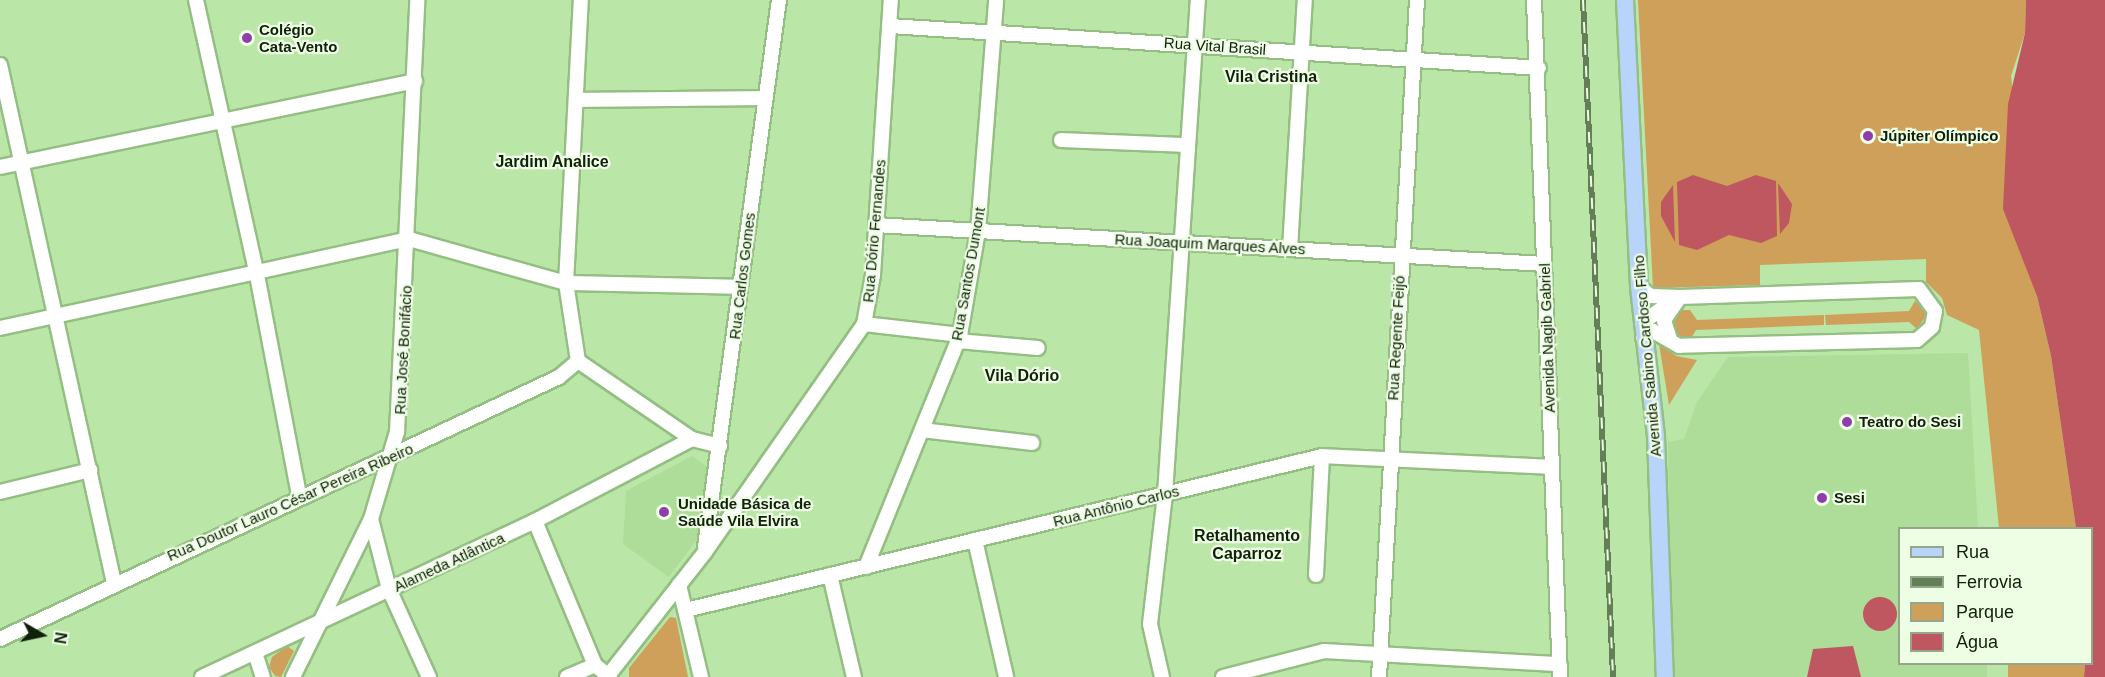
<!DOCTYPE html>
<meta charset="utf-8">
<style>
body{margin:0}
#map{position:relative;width:2105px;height:677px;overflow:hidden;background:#bae6a8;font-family:Arial,sans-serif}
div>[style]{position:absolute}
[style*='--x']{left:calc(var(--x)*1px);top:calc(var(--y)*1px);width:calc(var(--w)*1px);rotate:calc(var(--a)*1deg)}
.built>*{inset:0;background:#addd99}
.green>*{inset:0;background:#cea059}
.water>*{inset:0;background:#be5760}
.round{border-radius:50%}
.roads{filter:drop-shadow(2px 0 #94be82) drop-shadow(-2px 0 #94be82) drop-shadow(0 2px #94be82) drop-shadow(0 -2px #94be82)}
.minor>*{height:14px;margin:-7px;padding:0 7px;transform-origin:7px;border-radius:7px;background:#fff}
.major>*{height:16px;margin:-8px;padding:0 8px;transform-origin:8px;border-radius:8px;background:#b8d4fa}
.rail>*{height:6px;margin-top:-3px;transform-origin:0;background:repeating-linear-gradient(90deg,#edfee5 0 11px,#627f55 0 22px);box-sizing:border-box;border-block:2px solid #627f55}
.dots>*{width:16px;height:16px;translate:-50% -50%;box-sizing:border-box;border:3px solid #edfee5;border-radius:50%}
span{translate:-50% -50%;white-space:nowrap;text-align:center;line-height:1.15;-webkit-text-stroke:4.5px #edfee5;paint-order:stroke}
.poi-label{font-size:15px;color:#112109;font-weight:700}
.left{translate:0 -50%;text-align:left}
.street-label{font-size:15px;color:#112109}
.neighbourhood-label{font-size:16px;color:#112109;font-weight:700}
.legend{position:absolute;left:1898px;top:527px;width:195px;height:138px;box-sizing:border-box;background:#edfee5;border:2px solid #95a68d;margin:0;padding:8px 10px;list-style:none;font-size:18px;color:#112109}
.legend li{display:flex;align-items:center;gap:12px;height:30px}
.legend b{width:30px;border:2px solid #95a68d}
.north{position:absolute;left:12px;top:605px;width:60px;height:60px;-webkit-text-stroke:4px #edfee5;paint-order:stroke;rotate:99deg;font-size:16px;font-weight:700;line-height:24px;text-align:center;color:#112109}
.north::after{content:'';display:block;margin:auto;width:21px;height:27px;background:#112109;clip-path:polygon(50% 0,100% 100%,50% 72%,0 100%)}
</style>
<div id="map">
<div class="built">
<i style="clip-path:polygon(1968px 353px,1978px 528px,1900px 528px,1900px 664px,1987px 664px,1987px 677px,1671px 677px,1668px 442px,1684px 439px,1697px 402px,1728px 357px)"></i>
<i style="clip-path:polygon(692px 456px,709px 468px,701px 534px,669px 577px,623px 544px,626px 491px)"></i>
</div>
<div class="green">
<i style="clip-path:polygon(1638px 0,2026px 0,2025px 33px,2011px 76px,2037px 296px,2051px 356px,2076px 528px,1999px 528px,1979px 330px,1947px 315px,1942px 298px,1926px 282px,1926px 259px,1760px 265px,1760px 285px,1653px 288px)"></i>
<i style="clip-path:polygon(1915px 301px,1928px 313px,1917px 329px,1909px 322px,1826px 325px,1825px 315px,1909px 311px)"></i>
<i style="clip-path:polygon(1682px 310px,1690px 310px,1697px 320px,1824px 315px,1824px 325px,1696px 330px,1690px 340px,1681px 340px,1671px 320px)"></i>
<i style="clip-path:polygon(1659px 344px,1676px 356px,1697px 360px,1669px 405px)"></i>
<i style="clip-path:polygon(670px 617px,676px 618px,688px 677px,629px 677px,629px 668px)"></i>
<i style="clip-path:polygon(287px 646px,294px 651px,281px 677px,275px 676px,269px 667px,272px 657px)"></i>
<i style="clip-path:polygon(2008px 664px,2085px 664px,2084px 677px,2008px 677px)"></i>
</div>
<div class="water">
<i style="clip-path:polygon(2026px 0,2105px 0,2105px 677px,2084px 677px,2085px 664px,2092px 664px,2092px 528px,2076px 528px,2051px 356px,2037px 296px,2003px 209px,2008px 104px,2025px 33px)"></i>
<i style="clip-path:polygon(1693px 175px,1727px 186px,1756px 175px,1776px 181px,1777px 236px,1761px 243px,1729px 235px,1697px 250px,1679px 245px,1677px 182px)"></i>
<i style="clip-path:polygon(1778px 183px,1792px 204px,1789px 223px,1780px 234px)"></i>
<i style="clip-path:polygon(1673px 185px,1675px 242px,1661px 216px,1661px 202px)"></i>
<i class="round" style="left:1863px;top:597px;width:34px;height:34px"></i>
<i style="clip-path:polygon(1853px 646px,1861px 677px,1807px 677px,1813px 649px)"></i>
</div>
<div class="roads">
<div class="minor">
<i style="--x:196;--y:0;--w:282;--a:77.5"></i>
<i style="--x:257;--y:275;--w:224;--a:79.2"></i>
<i style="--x:1534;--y:0;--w:677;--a:87.8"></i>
<i style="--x:890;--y:26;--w:650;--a:3.7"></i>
<i style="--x:0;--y:65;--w:530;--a:77.59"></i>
<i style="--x:577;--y:100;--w:188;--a:-0.6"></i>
<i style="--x:1061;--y:140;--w:127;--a:2.3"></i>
<i style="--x:0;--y:167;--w:424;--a:-11.7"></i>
<i style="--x:876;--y:225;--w:669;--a:3.34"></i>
<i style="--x:1290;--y:249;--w:249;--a:-86.6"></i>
<i style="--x:1639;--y:287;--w:15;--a:37"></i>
<i style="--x:1651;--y:296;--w:29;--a:2"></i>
<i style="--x:1680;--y:297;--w:239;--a:-1.9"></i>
<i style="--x:1919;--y:289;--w:27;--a:54"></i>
<i style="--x:1935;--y:311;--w:16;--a:101"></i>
<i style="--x:1932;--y:327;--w:20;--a:139"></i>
<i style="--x:1917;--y:340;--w:238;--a:178.6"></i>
<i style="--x:1679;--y:346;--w:30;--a:-150"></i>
<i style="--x:1653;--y:331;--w:12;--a:145"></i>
<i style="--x:1642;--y:323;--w:37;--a:-36"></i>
<i style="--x:864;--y:324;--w:97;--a:6.5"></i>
<i style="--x:0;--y:328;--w:419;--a:-12.3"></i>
<i style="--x:409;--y:239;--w:163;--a:15.7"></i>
<i style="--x:566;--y:283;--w:174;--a:1.3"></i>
<i style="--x:1670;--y:339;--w:20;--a:-108"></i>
<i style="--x:1664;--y:320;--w:28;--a:-55"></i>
<i style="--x:958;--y:341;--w:80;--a:5"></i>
<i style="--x:578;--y:361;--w:79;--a:-98.7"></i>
<i style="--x:566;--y:283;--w:283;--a:-87"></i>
<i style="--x:578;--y:361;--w:138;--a:34.4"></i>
<i style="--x:692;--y:439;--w:29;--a:14"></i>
<i style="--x:922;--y:430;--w:111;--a:6.7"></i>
<i style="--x:0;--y:492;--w:93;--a:-13.7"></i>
<i style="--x:371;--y:519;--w:72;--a:75.6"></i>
<i style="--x:389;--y:589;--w:97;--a:65.6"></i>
<i style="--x:535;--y:521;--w:156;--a:67.4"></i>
<i style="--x:595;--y:665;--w:19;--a:39"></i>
<i style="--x:975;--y:540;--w:140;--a:77.2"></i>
<i style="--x:705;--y:547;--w:552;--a:-82.3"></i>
<i style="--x:866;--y:567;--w:250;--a:-67.9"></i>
<i style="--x:960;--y:335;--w:106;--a:-80.2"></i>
<i style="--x:978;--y:231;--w:232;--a:-85.5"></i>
<i style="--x:830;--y:575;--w:105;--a:76.8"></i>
<i style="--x:1316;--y:575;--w:119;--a:-87.1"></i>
<i style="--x:679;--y:585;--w:95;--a:76.6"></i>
<i style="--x:686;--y:610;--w:654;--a:-13.61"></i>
<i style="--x:1322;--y:456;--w:230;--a:2.7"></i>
<i style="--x:0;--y:639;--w:617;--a:-25.11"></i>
<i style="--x:559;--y:377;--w:25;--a:-40"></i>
<i style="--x:255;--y:653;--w:25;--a:72"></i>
<i style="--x:202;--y:677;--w:368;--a:-25.1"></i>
<i style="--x:535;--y:521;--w:177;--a:-27.6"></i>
<i style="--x:293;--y:677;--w:176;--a:-63.7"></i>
<i style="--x:371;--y:519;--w:91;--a:-73.4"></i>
<i style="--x:397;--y:432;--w:432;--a:-87.3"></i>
<i style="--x:567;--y:677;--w:30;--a:-23"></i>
<i style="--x:607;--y:677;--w:159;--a:-51.9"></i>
<i style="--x:705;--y:552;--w:278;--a:-55.1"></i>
<i style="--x:864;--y:324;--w:50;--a:-79.6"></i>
<i style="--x:873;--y:275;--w:276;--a:-86.3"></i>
<i style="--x:1162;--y:677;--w:54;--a:-102.8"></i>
<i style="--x:1150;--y:624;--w:131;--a:-83.4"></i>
<i style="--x:1165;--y:494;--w:495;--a:-86.2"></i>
<i style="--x:1223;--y:677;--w:104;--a:-14.4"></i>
<i style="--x:1324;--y:651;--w:236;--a:3.2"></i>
<i style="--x:1379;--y:677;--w:678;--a:-86.79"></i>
</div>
<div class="major">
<i style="--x:1625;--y:0;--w:287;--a:87.2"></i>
<i style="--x:1639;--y:287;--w:151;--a:83.5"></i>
<i style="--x:1656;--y:437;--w:240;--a:87.9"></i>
</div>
</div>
<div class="rail">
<i style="--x:1583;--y:0;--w:678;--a:87.46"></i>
</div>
<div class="dots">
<i style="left:247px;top:38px;background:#903dac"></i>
<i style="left:1868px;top:136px;background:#903dac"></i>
<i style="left:1847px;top:422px;background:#903dac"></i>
<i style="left:1822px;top:498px;background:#903dac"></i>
<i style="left:664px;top:512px;background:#903dac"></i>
</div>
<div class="poi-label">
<span class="left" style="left:259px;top:38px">Colégio<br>Cata-Vento</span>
<span class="left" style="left:1880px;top:136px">Júpiter Olímpico</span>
<span class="left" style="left:1859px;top:422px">Teatro do Sesi</span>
<span class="left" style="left:1834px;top:498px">Sesi</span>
<span class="left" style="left:678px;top:512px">Unidade Básica de<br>Saúde Vila Elvira</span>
</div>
<div class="street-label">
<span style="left:1215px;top:46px;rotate:4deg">Rua Vital Brasil</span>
<span style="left:874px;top:231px;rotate:-85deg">Rua Dório Fernandes</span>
<span style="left:1210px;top:244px;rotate:3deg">Rua Joaquim Marques Alves</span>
<span style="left:968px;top:274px;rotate:-80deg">Rua Santos Dumont</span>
<span style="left:742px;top:276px;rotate:-83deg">Rua Carlos Gomes</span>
<span style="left:1396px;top:338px;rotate:-87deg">Rua Regente Feijó</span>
<span style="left:1547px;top:338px;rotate:-92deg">Avenida Nagib Gabriel</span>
<span style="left:403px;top:350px;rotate:-87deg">Rua José Bonifácio</span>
<span style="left:1647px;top:356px;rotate:-95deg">Avenida Sabino Cardoso Filho</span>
<span style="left:290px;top:502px;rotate:-24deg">Rua Doutor Lauro César Pereira Ribeiro</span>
<span style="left:1116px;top:506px;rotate:-14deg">Rua Antônio Carlos</span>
<span style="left:449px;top:562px;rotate:-25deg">Alameda Atlântica</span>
</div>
<div class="neighbourhood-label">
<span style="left:1271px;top:77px">Vila Cristina</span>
<span style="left:552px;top:162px">Jardim Analice</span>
<span style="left:1022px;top:376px">Vila Dório</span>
<span style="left:1247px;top:545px">Retalhamento<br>Caparroz</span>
</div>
<ul class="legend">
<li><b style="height:8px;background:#b8d4fa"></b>Rua</li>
<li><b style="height:8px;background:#627f55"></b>Ferrovia</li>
<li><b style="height:16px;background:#cea059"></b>Parque</li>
<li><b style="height:16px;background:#be5760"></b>Água</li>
</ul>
<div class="north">N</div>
</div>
